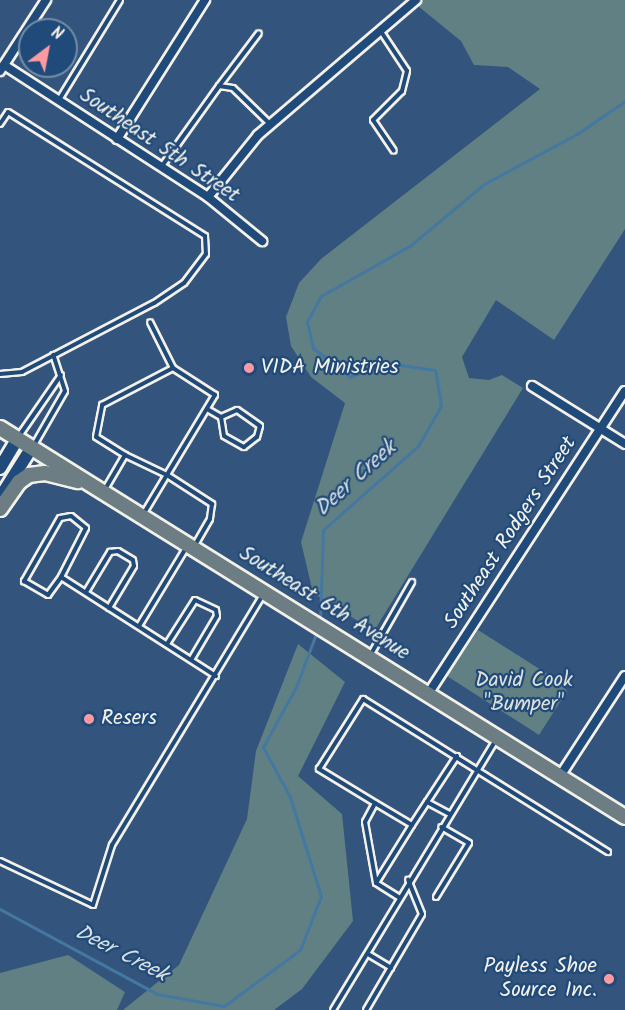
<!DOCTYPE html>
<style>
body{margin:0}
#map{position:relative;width:625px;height:1010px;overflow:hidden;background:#33547d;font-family:Kalam,sans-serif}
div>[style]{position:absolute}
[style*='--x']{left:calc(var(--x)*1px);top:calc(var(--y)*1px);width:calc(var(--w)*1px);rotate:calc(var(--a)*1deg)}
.green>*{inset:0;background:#608084}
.stream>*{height:3px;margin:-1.5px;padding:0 1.5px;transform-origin:1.5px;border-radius:1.5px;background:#4478a1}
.roads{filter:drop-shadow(2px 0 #f4f1e8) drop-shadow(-2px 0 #f4f1e8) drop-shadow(0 2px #f4f1e8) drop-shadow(0 -2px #f4f1e8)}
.lane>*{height:4px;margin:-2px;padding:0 2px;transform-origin:2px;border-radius:2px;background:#1f4a7a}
.street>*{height:8px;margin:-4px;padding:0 4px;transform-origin:4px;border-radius:4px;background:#1f4a7a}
.secondary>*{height:12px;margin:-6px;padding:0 6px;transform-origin:6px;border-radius:6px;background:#1f4a7a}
.primary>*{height:14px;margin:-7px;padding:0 7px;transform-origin:7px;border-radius:7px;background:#6c7e84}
.dots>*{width:16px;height:16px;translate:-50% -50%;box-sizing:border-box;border:3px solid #1f4a7a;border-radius:50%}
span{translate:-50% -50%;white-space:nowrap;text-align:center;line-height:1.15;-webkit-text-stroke:4.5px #1f4a7a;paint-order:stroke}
.street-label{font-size:21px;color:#f4f1e8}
.poi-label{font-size:21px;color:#f4f1e8}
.left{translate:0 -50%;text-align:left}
.right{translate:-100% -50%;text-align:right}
.park-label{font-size:21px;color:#dee0d9}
.water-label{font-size:22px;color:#dadfdd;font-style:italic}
.north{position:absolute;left:18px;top:18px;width:60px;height:60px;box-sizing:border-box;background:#1f4a7a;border:2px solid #748da6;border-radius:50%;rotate:32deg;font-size:16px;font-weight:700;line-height:24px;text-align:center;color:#f4f1e8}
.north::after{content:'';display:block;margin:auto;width:21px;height:27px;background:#ff9aa2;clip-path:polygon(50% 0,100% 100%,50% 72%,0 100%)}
</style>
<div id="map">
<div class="green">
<i style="clip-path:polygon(423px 0,625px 0,625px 229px,554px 340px,496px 300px,462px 357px,469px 378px,489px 380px,502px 375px,523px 388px,374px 631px,313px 593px,301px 542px,345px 403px,311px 377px,291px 346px,286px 317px,299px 283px,321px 259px,540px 89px,508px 67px,474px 65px,461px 41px,418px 6px)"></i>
<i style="clip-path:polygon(478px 630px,557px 680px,567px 691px,539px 735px,447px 676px)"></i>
<i style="clip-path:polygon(298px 644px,345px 682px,298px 776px,342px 814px,353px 921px,302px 989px,274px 1010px,123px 1010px,179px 965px,247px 819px,256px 751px)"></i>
<i style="clip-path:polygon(68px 955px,125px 992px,117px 1010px,0 1010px,0 973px)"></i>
</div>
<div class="stream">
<i style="--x:320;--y:622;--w:92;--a:-88.1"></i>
<i style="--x:323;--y:530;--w:127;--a:-41.5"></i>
<i style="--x:418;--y:446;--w:46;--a:-60.1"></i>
<i style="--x:441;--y:406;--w:36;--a:-99"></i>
<i style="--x:435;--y:370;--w:49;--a:-171.9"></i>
<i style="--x:386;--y:363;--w:39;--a:159"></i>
<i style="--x:350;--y:377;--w:47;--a:-141.9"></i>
<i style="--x:313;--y:348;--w:27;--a:-103"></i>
<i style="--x:307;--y:322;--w:30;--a:-62"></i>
<i style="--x:321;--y:296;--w:103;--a:-29.5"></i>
<i style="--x:411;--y:245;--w:95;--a:-39.9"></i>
<i style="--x:484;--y:184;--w:106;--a:-28.3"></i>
<i style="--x:577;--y:134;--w:58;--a:-34.5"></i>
<i style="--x:0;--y:909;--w:179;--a:28.4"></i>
<i style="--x:157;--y:994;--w:68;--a:10.2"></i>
<i style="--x:224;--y:1006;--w:94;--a:-36.4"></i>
<i style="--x:300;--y:950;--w:58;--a:-68.7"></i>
<i style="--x:321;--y:896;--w:104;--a:-107.4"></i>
<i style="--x:290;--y:797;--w:57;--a:-118.4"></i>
<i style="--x:263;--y:747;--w:68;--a:-61.2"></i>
<i style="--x:296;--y:687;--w:60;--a:-69.4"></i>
</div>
<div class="roads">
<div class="lane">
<i style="--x:380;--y:30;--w:49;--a:56.6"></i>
<i style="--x:407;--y:71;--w:21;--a:104"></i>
<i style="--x:402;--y:91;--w:41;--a:135"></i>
<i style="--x:373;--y:120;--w:37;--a:56"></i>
<i style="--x:219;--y:86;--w:66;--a:-53"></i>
<i style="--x:59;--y:100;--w:117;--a:-58.6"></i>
<i style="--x:0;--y:124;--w:14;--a:-56"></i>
<i style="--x:8;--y:112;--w:233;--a:32.2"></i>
<i style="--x:205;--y:236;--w:18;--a:87"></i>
<i style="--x:206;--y:254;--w:36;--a:127"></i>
<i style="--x:184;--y:283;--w:36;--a:146"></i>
<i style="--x:154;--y:303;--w:149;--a:152.4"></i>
<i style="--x:22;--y:372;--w:22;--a:175"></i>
<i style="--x:162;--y:166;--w:98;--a:-54.5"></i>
<i style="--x:219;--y:86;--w:14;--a:8"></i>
<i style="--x:233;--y:88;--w:52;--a:44.2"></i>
<i style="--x:207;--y:409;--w:16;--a:30"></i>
<i style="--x:221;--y:417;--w:19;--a:81"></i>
<i style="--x:224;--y:436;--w:23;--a:29"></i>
<i style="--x:244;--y:447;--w:16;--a:-38"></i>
<i style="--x:257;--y:437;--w:11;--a:-75"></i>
<i style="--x:260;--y:426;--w:28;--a:-145"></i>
<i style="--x:237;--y:410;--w:17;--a:156"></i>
<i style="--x:19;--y:436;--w:74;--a:-55.5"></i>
<i style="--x:34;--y:445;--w:62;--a:-60.1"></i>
<i style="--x:65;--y:391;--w:38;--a:-108"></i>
<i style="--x:125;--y:455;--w:47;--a:25.5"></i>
<i style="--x:167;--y:475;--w:54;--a:32.8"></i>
<i style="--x:212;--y:504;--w:15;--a:98"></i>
<i style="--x:210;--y:519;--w:30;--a:120"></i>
<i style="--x:104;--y:491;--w:42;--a:-59.7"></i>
<i style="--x:125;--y:455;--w:34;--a:-148"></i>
<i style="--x:96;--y:437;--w:33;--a:-79"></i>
<i style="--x:102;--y:405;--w:80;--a:-27.5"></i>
<i style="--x:144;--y:513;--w:138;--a:-59"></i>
<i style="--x:215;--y:395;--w:50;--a:-147.3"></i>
<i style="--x:173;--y:368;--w:51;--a:-116.6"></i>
<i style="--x:61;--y:577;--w:55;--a:-63"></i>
<i style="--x:86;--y:528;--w:19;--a:-141"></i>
<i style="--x:71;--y:516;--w:11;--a:170"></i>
<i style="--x:60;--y:518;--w:73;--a:119.7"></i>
<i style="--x:24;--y:581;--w:28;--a:30"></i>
<i style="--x:48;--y:595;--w:22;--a:-54"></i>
<i style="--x:61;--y:577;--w:184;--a:32.6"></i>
<i style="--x:86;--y:592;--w:47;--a:-59"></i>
<i style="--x:110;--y:552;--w:8;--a:-7"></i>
<i style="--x:118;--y:551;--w:17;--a:31"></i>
<i style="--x:133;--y:560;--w:6;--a:81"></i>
<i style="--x:134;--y:566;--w:49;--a:120.8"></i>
<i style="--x:139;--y:626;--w:91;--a:-58.9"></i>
<i style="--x:167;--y:644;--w:52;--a:-57.5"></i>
<i style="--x:195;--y:600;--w:23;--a:25"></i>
<i style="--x:216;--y:610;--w:6;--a:81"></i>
<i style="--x:217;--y:616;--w:51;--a:120.6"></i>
<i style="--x:371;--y:654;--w:83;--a:-60.3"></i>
<i style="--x:427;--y:802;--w:55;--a:-56.9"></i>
<i style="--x:375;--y:803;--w:43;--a:30.7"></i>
<i style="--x:412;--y:825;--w:27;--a:-57"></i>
<i style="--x:427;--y:802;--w:26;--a:28"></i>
<i style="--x:0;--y:861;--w:103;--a:25.3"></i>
<i style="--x:93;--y:905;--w:63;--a:-72.4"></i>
<i style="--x:112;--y:845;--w:292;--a:-58.9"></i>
<i style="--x:376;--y:883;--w:68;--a:-58.2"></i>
<i style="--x:436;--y:897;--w:63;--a:-58.6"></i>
<i style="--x:469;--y:843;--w:32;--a:-150"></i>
<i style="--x:400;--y:898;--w:28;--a:-148"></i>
<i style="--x:376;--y:883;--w:62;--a:-100.2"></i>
<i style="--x:365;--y:822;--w:21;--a:-62"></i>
<i style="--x:375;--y:803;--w:66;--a:-148.7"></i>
<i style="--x:319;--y:769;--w:83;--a:-57.8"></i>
<i style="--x:363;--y:699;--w:289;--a:32"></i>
<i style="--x:368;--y:954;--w:27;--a:31"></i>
<i style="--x:333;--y:1010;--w:315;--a:-58.9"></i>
<i style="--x:366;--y:1010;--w:111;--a:-59.7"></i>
<i style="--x:422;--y:914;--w:37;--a:-112"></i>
</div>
<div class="street">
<i style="--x:4;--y:65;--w:243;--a:32.9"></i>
<i style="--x:208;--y:197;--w:70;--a:39.2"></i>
<i style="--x:0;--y:71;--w:85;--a:-57.1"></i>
<i style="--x:117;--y:139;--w:165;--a:-57.7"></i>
<i style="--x:208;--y:197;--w:80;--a:-51.1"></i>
<i style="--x:258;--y:135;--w:208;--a:-40.5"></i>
<i style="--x:532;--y:386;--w:110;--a:31.9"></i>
<i style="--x:428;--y:694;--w:361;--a:-57"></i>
<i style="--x:560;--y:776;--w:119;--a:-57"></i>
</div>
<div class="secondary">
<i style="--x:0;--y:468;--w:35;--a:-59"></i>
<i style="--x:0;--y:498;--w:60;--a:-57.9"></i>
</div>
<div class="primary">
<i style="--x:0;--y:428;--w:736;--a:31.9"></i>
<i style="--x:0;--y:509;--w:33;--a:-55"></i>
<i style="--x:19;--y:482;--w:12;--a:-35"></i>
<i style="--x:29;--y:475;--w:16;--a:-7"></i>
<i style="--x:45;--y:473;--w:34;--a:14"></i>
</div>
</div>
<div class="dots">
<i style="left:249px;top:368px;background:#ff9aa2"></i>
<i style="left:89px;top:719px;background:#ff9aa2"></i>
<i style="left:609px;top:979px;background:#ff9aa2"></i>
</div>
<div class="street-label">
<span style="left:159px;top:146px;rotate:34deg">Southeast 5th Street</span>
<span style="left:511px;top:533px;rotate:-57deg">Southeast Rodgers Street</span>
<span style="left:324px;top:604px;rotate:32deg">Southeast 6th Avenue</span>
</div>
<div class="poi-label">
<span class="left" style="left:261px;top:368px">VIDA Ministries</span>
<span class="left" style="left:101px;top:719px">Resers</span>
<span class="right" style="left:597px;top:979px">Payless Shoe<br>Source Inc.</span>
</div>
<div class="park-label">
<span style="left:524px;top:693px">David Cook<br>"Bumper"</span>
</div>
<div class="water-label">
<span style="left:356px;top:479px;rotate:-42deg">Deer Creek</span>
<span style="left:121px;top:954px;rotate:27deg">Deer Creek</span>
</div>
<div class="north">N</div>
</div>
